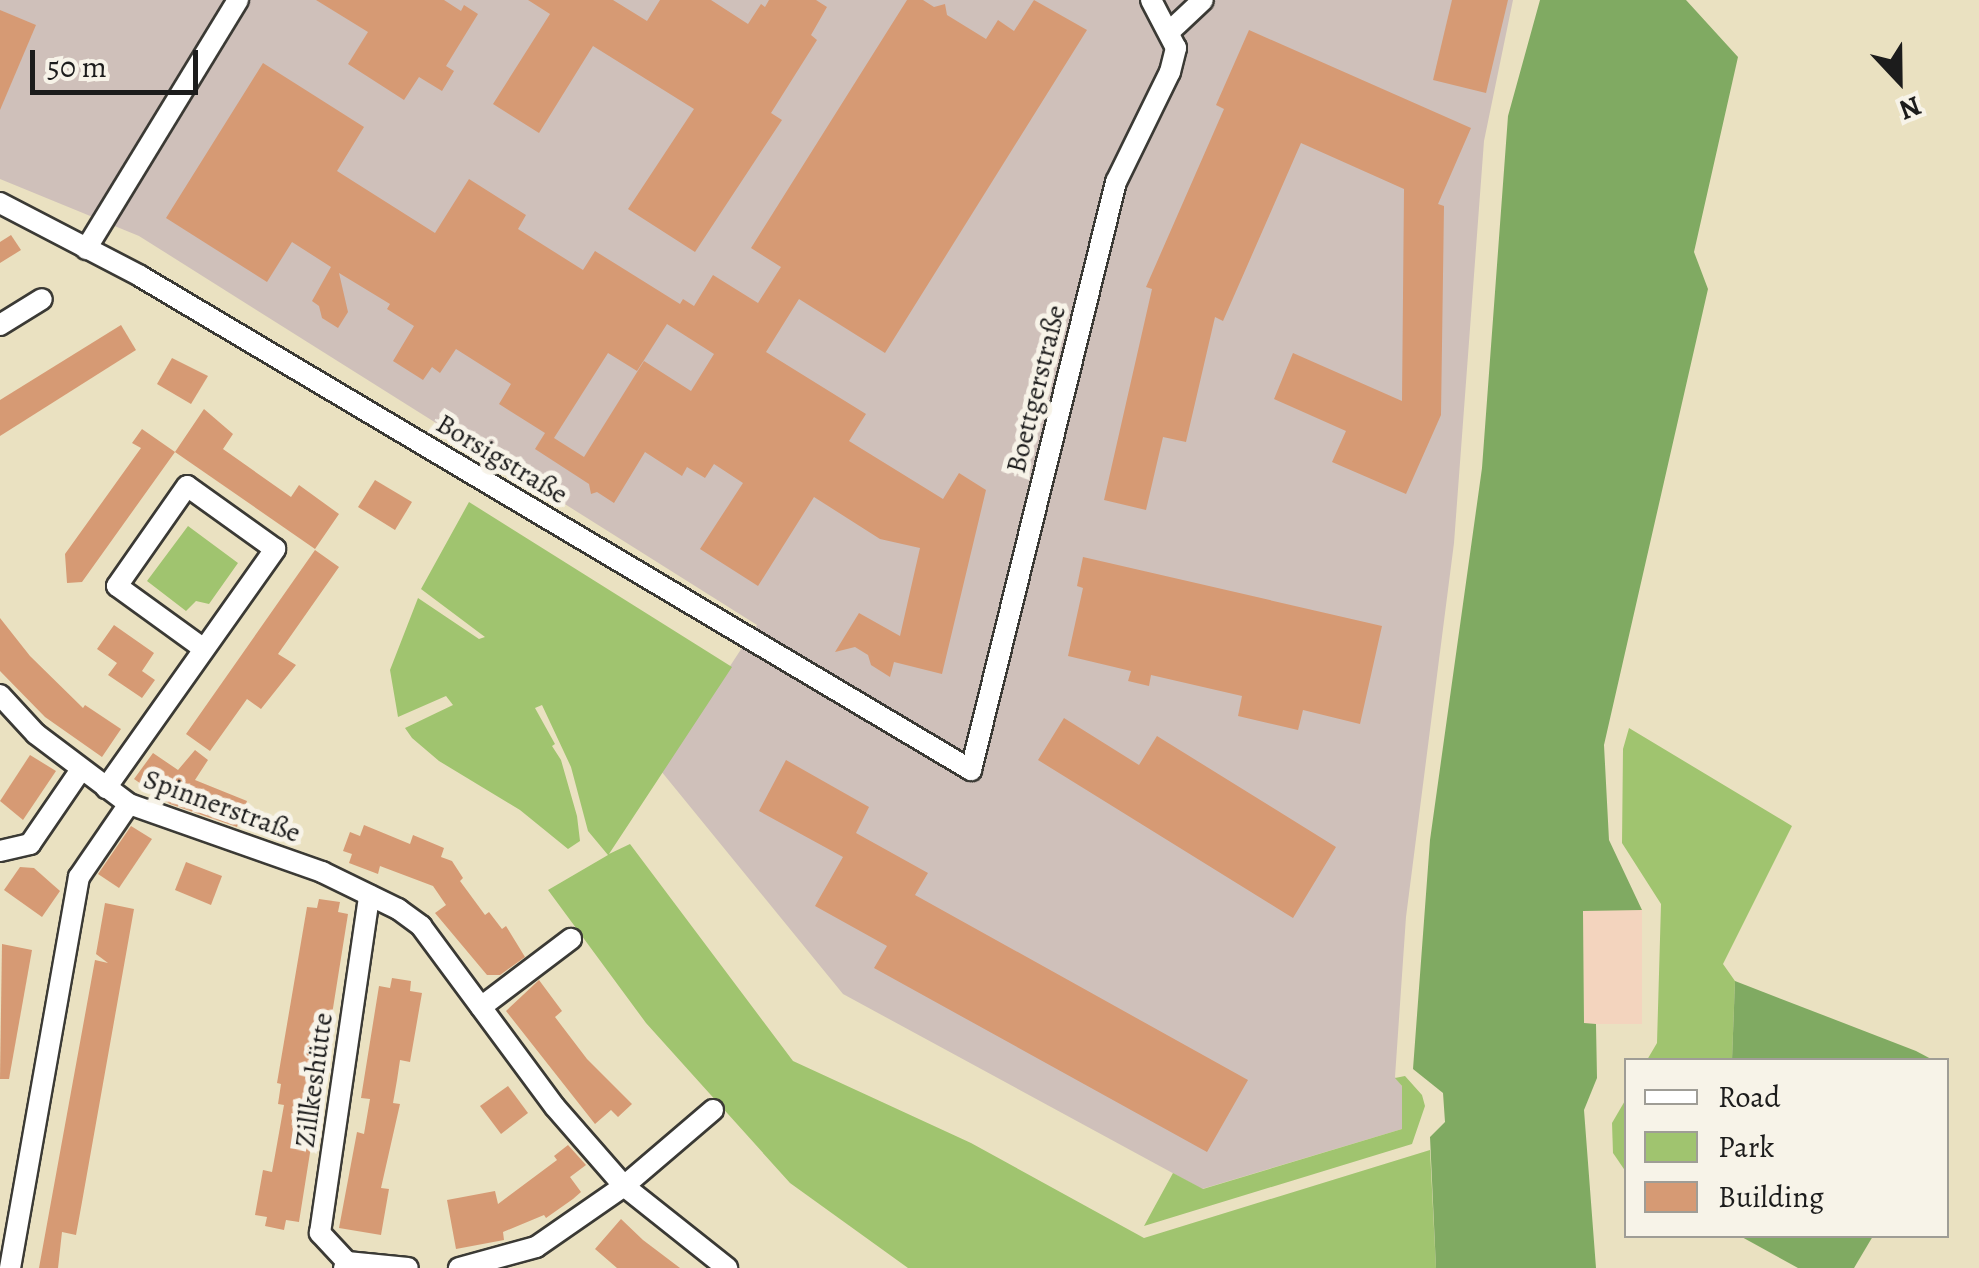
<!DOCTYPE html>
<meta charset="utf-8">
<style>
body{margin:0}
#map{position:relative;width:1979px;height:1268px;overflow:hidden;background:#eae1c1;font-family:Alegreya,serif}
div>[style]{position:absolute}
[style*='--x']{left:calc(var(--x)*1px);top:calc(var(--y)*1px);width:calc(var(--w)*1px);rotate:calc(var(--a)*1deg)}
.built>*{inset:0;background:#f3d4be}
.industrial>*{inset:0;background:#cfc0ba}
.green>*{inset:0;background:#a0c46f}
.forest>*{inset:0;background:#80aa62}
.building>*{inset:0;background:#d69a74}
.roads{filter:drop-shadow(2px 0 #3b3a35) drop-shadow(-2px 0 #3b3a35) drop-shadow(0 2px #3b3a35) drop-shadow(0 -2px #3b3a35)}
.minor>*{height:20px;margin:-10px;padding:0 10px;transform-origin:10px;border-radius:10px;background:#fff}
span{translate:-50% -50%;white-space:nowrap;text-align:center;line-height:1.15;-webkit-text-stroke:10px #f7f3e8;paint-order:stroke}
.street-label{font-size:28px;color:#1c1c1c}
.legend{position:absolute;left:1624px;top:1058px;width:325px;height:180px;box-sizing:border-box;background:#f7f3e8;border:2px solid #9f9d96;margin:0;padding:12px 18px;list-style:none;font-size:30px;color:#1c1c1c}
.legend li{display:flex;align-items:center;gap:20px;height:50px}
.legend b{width:50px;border:2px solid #9f9d96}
.north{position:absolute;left:1849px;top:30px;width:100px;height:100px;-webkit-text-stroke:8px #f7f3e8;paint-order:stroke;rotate:158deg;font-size:28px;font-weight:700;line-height:40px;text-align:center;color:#1c1c1c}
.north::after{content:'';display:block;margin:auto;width:35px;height:45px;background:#1c1c1c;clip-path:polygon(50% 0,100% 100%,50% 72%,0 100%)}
.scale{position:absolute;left:30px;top:50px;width:168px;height:45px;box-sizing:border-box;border:5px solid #1c1c1c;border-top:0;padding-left:12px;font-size:30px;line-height:35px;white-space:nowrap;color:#1c1c1c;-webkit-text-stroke:8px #f7f3e8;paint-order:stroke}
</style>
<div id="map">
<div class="built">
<i style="clip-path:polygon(1583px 910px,1642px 910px,1642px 1024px,1584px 1024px)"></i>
</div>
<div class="industrial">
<i style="clip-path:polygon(0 0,1513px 0,1484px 141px,1454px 543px,1406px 917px,1395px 1077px,1402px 1086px,1402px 1129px,1202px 1189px,843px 994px,661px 771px,757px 625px,139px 236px,0 179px)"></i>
</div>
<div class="green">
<i style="clip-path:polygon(469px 502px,732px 667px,609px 854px,630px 844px,793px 1061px,971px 1143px,1144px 1238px,1430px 1150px,1436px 1268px,908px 1268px,790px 1183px,646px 1023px,548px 890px,608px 855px,588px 831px,571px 767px,542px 705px,535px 708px,555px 744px,552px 746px,561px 760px,577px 816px,580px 841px,568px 849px,520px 810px,439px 761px,412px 738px,405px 728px,453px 705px,446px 696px,398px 717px,390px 670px,418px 598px,479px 639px,485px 637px,421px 589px)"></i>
<i style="clip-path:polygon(188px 526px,238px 563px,209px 604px,196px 601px,186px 611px,147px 581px)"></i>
<i style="clip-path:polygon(1629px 728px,1792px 826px,1723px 964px,1735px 981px,1732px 1060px,1647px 1060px,1657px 1043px,1661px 904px,1622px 843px,1623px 749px)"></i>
<i style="clip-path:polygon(1405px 1076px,1422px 1095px,1425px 1106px,1412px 1144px,1144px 1226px,1173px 1173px,1203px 1189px,1402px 1129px,1402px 1086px,1395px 1078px)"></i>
<i style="clip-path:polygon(1626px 1099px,1626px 1172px,1613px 1153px,1612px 1123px)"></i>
</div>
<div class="forest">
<i style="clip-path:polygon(1540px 0,1686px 0,1738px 57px,1694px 252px,1708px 289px,1604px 745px,1609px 840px,1642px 910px,1583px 911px,1584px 1023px,1596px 1024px,1597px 1078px,1584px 1110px,1596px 1268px,1436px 1268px,1430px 1137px,1445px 1122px,1443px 1093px,1413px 1069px,1430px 840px,1482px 468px,1508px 116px)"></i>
<i style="clip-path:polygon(1735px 981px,1916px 1051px,1933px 1060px,1732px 1060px)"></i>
<i style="clip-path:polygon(1740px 1236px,1873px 1236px,1854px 1268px,1798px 1268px)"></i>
</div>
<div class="building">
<i style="clip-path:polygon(316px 0,444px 0,461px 11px,464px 5px,478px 14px,446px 66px,454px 71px,442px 91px,419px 77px,404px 100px,348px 64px,368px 32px)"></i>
<i style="clip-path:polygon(528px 0,613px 0,647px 21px,660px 0,711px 0,748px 24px,761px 4px,765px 7px,769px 0,816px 0,827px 7px,811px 35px,817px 40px,771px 113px,782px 120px,695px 252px,628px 209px,694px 109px,593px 46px,539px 133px,493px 104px,550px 14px)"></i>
<i style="clip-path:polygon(evenodd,907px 0,923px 0,934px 7px,945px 4px,947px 15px,986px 39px,998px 20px,1014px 31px,1034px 0,1087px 30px,885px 353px,799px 299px,766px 352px,866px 414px,849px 441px,943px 499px,959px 473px,986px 490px,942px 674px,894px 662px,890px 677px,871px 665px,868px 655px,855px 647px,835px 652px,859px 613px,900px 636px,920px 548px,880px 539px,814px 497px,758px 586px,700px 549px,743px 483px,714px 464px,705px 478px,687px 467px,682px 476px,645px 452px,614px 503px,597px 492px,591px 494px,589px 484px,535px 449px,545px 433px,499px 404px,511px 384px,456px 349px,440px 373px,432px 367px,423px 380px,393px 361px,414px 326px,387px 309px,390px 304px,339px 273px,348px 312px,338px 328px,322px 318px,319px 306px,312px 301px,331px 267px,292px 242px,267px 282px,166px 218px,263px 63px,364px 127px,337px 171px,435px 233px,469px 179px,526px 215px,518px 229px,583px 270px,595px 251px,680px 304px,683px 299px,694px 306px,713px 275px,758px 303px,781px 267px,751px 248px,907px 0,667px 324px,714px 354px,691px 391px,644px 361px,584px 457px,554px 438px,608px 353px,637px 371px,667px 324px)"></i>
<i style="clip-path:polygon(1452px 0,1508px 0,1486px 93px,1433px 80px)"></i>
<i style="clip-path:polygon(0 10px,36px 25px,0 110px)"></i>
<i style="clip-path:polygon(1249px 30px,1471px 128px,1438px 204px,1444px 206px,1441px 415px,1406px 494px,1332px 462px,1346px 431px,1274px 399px,1293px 353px,1402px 401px,1404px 189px,1301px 143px,1223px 321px,1215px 317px,1186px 442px,1163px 437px,1146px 510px,1104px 500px,1152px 289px,1146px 287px,1224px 109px,1216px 105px)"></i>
<i style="clip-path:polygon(11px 235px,21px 250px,0 263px,0 242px)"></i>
<i style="clip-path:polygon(121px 325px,136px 350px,0 436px,0 400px)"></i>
<i style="clip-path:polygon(172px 358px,208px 376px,191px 404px,157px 384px)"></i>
<i style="clip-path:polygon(204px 409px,233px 434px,223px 449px,291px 497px,299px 485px,339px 514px,315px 549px,175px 452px)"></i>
<i style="clip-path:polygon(142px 429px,175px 452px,82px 582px,67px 583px,65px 554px,141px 448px,132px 443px)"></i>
<i style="clip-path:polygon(375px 480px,412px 502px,395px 530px,358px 507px)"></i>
<i style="clip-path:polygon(315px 550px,339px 567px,278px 654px,296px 665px,261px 709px,247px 699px,210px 751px,186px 734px)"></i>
<i style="clip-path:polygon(1083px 557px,1382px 626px,1360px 724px,1303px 710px,1298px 730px,1238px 716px,1242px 696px,1151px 675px,1149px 686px,1128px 681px,1131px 671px,1068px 656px,1083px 588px,1077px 586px)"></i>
<i style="clip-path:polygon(0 618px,30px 656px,83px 708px,85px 705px,121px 729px,102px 757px,45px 717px,0 671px)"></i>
<i style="clip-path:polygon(114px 625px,154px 653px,142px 671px,155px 680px,142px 698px,108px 675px,117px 663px,97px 649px)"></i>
<i style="clip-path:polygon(1064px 718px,1139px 765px,1157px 736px,1336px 847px,1293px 918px,1038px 760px)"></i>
<i style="clip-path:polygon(195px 750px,208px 760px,195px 780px,247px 801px,237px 827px,170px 804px,134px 779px,153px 753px,178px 770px)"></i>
<i style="clip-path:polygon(30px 755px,56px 771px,23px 820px,0 801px)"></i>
<i style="clip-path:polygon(786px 760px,869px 807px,856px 833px,928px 873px,915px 895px,1248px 1080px,1207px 1152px,874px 968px,887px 946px,815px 906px,843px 857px,759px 811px)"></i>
<i style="clip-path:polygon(364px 825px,410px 844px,413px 835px,444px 848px,441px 857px,452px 861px,463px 878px,460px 881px,485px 915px,489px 912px,502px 929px,506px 926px,525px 957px,500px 975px,487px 975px,435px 913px,446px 905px,433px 886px,380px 866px,378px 874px,349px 863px,352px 854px,343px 851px,350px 832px,360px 836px)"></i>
<i style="clip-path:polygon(131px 826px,152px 839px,119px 888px,98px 874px)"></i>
<i style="clip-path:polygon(186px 862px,222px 876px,211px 905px,175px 890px)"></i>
<i style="clip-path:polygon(20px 867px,34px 868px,60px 891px,42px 917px,4px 890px)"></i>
<i style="clip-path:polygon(319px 899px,340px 902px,338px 912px,348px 914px,299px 1222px,286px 1220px,284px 1230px,265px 1226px,267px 1217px,255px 1215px,263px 1170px,272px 1172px,274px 1161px,284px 1105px,278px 1104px,281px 1084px,277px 1083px,307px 907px,317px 908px)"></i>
<i style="clip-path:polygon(105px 903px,134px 909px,82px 1202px,76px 1235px,62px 1232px,58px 1268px,39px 1268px,95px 960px,108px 963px,96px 954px)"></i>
<i style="clip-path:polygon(2px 944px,32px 950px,9px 1079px,0 1079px)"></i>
<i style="clip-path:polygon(392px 978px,411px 981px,410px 991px,422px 993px,410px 1062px,400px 1060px,397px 1080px,393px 1103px,400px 1104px,381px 1188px,389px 1189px,381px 1235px,339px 1228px,357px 1132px,364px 1134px,370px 1099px,361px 1098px,379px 986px,390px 988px)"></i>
<i style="clip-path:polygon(539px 980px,562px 1011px,555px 1017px,587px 1059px,632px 1104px,618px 1117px,611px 1110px,595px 1124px,506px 1011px)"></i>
<i style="clip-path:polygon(508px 1086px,528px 1113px,501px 1134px,480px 1106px)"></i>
<i style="clip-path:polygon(568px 1145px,586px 1165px,570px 1177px,581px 1192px,573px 1199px,546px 1218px,544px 1215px,503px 1232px,504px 1240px,456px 1249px,447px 1200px,495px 1191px,498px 1204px,557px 1160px,554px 1156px)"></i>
<i style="clip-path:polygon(621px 1219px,643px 1240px,680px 1268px,617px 1268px,595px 1249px)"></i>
</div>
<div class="roads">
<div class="minor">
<i style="--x:1170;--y:31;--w:45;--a:-43.2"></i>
<i style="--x:0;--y:203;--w:158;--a:27.5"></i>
<i style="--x:140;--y:276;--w:967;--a:30.73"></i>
<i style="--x:971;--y:770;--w:606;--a:-76.15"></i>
<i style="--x:1116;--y:182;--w:123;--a:-63.9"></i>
<i style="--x:1170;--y:72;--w:25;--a:-76"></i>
<i style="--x:1176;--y:48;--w:54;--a:-117.5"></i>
<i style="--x:86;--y:249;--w:292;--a:-58.6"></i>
<i style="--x:0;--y:325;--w:49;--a:-31.8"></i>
<i style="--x:0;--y:695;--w:53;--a:47.3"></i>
<i style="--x:36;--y:734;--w:116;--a:37"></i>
<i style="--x:129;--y:804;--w:205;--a:19.4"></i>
<i style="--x:322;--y:872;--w:85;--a:26"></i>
<i style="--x:398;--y:909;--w:29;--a:36"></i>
<i style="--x:421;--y:926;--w:225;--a:53.5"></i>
<i style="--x:555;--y:1107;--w:105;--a:48.9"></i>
<i style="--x:624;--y:1186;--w:107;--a:145.3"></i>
<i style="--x:536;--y:1247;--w:80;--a:164.7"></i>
<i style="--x:106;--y:788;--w:293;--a:-54.7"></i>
<i style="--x:275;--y:549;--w:108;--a:-144.4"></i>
<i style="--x:187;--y:486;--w:122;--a:125"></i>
<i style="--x:117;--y:586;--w:107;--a:35.9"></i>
<i style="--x:0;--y:851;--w:31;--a:-13"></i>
<i style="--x:30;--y:844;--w:88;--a:-55.6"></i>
<i style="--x:481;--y:1007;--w:113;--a:-37.1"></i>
<i style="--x:713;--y:1110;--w:117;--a:139.5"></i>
<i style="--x:624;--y:1186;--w:132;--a:38.5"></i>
<i style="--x:347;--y:1262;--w:61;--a:5.6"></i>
<i style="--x:10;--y:1268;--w:397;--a:-80"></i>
<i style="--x:79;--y:877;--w:88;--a:-55.6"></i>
<i style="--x:344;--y:1268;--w:7;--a:-63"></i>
<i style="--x:347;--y:1262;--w:40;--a:-133"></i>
<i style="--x:320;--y:1233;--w:341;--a:-81.7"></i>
</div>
</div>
<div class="street-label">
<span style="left:1036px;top:389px;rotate:-76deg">Boettgerstraße</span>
<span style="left:502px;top:459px;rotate:31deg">Borsigstraße</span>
<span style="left:222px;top:806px;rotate:20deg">Spinnerstraße</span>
<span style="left:314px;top:1080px;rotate:-82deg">Zillkeshütte</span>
</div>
<ul class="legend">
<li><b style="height:12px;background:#fff"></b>Road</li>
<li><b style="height:28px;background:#a0c46f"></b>Park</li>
<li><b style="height:28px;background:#d69a74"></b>Building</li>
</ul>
<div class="north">N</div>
<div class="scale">50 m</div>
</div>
